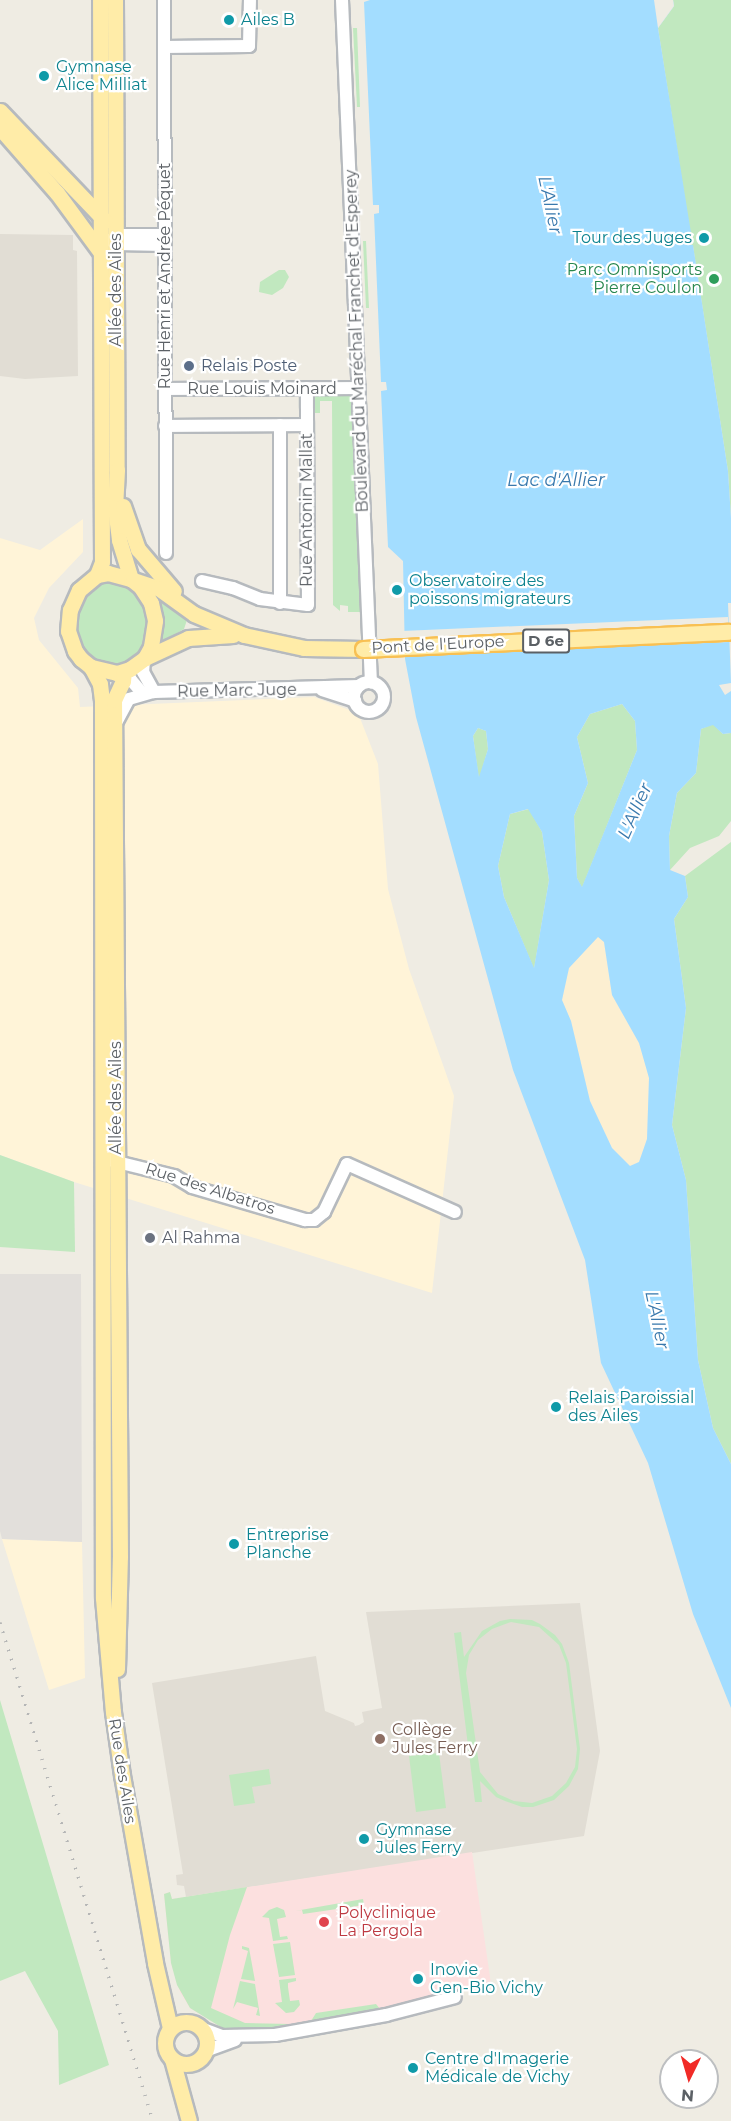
<!DOCTYPE html>
<meta charset="utf-8">
<style>
body{margin:0}
#map{position:relative;width:731px;height:2121px;overflow:hidden;background:#efece3;font-family:Montserrat,sans-serif}
div>[style]{position:absolute}
[style*='--x']{left:calc(var(--x)*1px);top:calc(var(--y)*1px);width:calc(var(--w)*1px);rotate:calc(var(--a)*1deg)}
.commercial>*{inset:0;background:#fff4d8}
.industrial>*{inset:0;background:#e2dfdb}
.education>*{inset:0;background:#e1ddd4}
.medical>*{inset:0;background:#fce0df}
.green>*{inset:0;background:#c1e8bf}
.sand>*{inset:0;background:#fcefd1}
.water>*{inset:0;background:#a3ddff}
.pier>*{inset:0;background:#efece3}
.roads{filter:drop-shadow(2px 0 #b6babe) drop-shadow(-2px 0 #b6babe) drop-shadow(0 2px #b6babe) drop-shadow(0 -2px #b6babe)}
.minor>*{height:12px;margin:-6px;padding:0 6px;transform-origin:6px;border-radius:6px;background:#fff}
.minor>.ring{margin:-6px;padding:0;box-sizing:content-box;background:none;border:12px solid #fff;border-radius:50%}
.major>*{height:15px;margin:-7.5px;padding:0 7.5px;transform-origin:7.5px;border-radius:7.5px;background:#ffeca8}
.major>.ring{margin:-7.5px;padding:0;box-sizing:content-box;background:none;border:15px solid #ffeca8;border-radius:50%}
.rail>*{height:3px;margin-top:-1.5px;transform-origin:0;background:repeating-linear-gradient(90deg,#b5b6b6 0 1.5px,transparent 0 9.5px)}
.bridges{filter:drop-shadow(2px 0 #f8c053) drop-shadow(-2px 0 #f8c053) drop-shadow(0 2px #f8c053) drop-shadow(0 -2px #f8c053)}
.major-bridge>*{height:15px;margin:-7.5px;padding:0 7.5px;transform-origin:7.5px;border-radius:7.5px;background:#ffeca8}
.dots>*{width:16px;height:16px;translate:-50% -50%;box-sizing:border-box;border:3px solid #fff;border-radius:50%}
span{translate:-50% -50%;white-space:nowrap;text-align:center;line-height:1.15;-webkit-text-stroke:4.5px #fff;paint-order:stroke}
.shield-label span{padding:2px 4px;background:#fff;border:2px solid;border-radius:4px;-webkit-text-stroke-width:0}
.shield-label{font-size:15px;color:#5b6065;font-weight:700}
.culture-label{font-size:16px;color:#0d838f}
.left{translate:0 -50%;text-align:left}
.right{translate:-100% -50%;text-align:right}
.leisure-label{font-size:16px;color:#27864d}
.street-label{font-size:16px;color:#5b6065}
.service-label{font-size:16px;color:#4e5e75}
.worship-label{font-size:16px;color:#5b616d}
.education-label{font-size:16px;color:#785e54}
.health-label{font-size:16px;color:#be3a42}
.water-label{font-size:18px;color:#3979ad;font-style:italic}
.north{position:absolute;left:659px;top:2049px;width:60px;height:60px;box-sizing:border-box;background:#fff;border:2px solid #bdbfc1;border-radius:50%;rotate:185deg;font-size:16px;font-weight:700;line-height:24px;text-align:center;color:#5b6065}
.north::after{content:'';display:block;margin:auto;width:21px;height:27px;background:#f12b27;clip-path:polygon(50% 0,100% 100%,50% 72%,0 100%)}
</style>
<div id="map">
<div class="commercial">
<i style="clip-path:polygon(83px 519px,83px 552px,49px 588px,34px 618px,39px 640px,78px 688px,80px 707px,314px 697px,358px 713px,378px 764px,388px 889px,409px 969px,454px 1096px,432px 1293px,74px 1182px,0 1155px,0 538px,40px 550px)"></i>
<i style="clip-path:polygon(2px 1539px,82px 1542px,85px 1678px,49px 1690px)"></i>
</div>
<div class="industrial">
<i style="clip-path:polygon(0 1274px,81px 1274px,82px 1542px,2px 1539px,0 1531px)"></i>
</div>
<div class="education">
<i style="clip-path:polygon(0 234px,73px 235px,73px 250px,77px 251px,78px 376px,25px 379px,0 376px)"></i>
<i style="clip-path:polygon(580px 1603px,600px 1751px,584px 1836px,191px 1896px,186px 1897px,184px 1886px,177px 1885px,176px 1875px,183px 1874px,152px 1683px,316px 1656px,325px 1711px,354px 1723px,355px 1726px,359px 1725px,364px 1722px,362px 1712px,382px 1708px,366px 1612px)"></i>
</div>
<div class="medical">
<i style="clip-path:polygon(472px 1852px,491px 1984px,346px 2018px,291px 2029px,259px 2030px,224px 2029px,190px 2008px,180px 1992px,171px 1963px,164px 1894px,170px 1892px,172px 1899px,191px 1896px)"></i>
</div>
<div class="green">
<i style="clip-path:polygon(673px 0,731px 0,731px 518px,728px 471px,693px 246px,686px 246px,686px 239px,691px 238px,658px 28px,674px 6px)"></i>
<i style="clip-path:polygon(353px 28px,357px 28px,360px 107px,357px 107px)"></i>
<i style="clip-path:polygon(363px 241px,366px 241px,369px 308px,366px 308px)"></i>
<i style="clip-path:polygon(279px 270px,285px 270px,289px 277px,283px 288px,272px 295px,259px 292px,260px 282px)"></i>
<i style="clip-path:polygon(317px 395px,350px 395px,352px 397px,364px 612px,348px 612px,348px 606px,340px 605px,340px 611px,333px 605px,332px 401px,320px 401px,320px 413px,313px 413px,313px 399px)"></i>
<i style="clip-path:polygon(112px 581px,123px 582px,134px 589px,149px 617px,145px 643px,138px 655px,128px 663px,114px 665px,101px 663px,88px 654px,79px 640px,75px 626px,82px 600px,95px 586px)"></i>
<i style="clip-path:polygon(152px 592px,187px 620px,184px 629px,159px 644px,162px 623px)"></i>
<i style="clip-path:polygon(622px 704px,635px 721px,637px 750px,582px 888px,577px 878px,574px 816px,588px 783px,577px 737px,590px 714px)"></i>
<i style="clip-path:polygon(713px 724px,723px 734px,731px 733px,731px 821px,719px 836px,690px 848px,670px 870px,669px 836px,677px 793px,696px 773px,701px 729px)"></i>
<i style="clip-path:polygon(478px 728px,486px 731px,488px 749px,479px 780px,473px 736px)"></i>
<i style="clip-path:polygon(529px 809px,542px 832px,549px 880px,534px 969px,504px 897px,498px 866px,510px 814px)"></i>
<i style="clip-path:polygon(731px 842px,731px 1464px,713px 1428px,698px 1360px,686px 1180px,672px 1125px,686px 1008px,674px 919px,688px 897px,685px 876px)"></i>
<i style="clip-path:polygon(0 1155px,74px 1182px,75px 1252px,0 1247px)"></i>
<i style="clip-path:polygon(evenodd,510px 1619px,532px 1620px,540px 1624px,555px 1635px,562px 1644px,569px 1663px,580px 1749px,578px 1769px,569px 1786px,554px 1800px,533px 1807px,522px 1807px,505px 1801px,496px 1797px,480px 1781px,482px 1802px,475px 1802px,454px 1633px,461px 1632px,464px 1657px,482px 1631px,500px 1621px,510px 1619px,511px 1622px,539px 1627px,559px 1645px,566px 1663px,577px 1749px,575px 1767px,566px 1783px,552px 1796px,532px 1803px,514px 1801px,498px 1794px,480px 1772px,466px 1673px,469px 1655px,478px 1640px,492px 1629px,511px 1622px)"></i>
<i style="clip-path:polygon(0 1700px,109px 2065px,59px 2085px,58px 2031px,25px 1971px,0 1981px)"></i>
<i style="clip-path:polygon(439px 1753px,446px 1808px,416px 1812px,409px 1756px)"></i>
<i style="clip-path:polygon(269px 1769px,271px 1784px,252px 1787px,255px 1803px,234px 1806px,229px 1775px)"></i>
<i style="clip-path:polygon(247px 1887px,230px 1935px,211px 2008px,245px 2023px,291px 2024px,291px 2029px,224px 2029px,190px 2008px,177px 1985px,171px 1963px,164px 1894px,170px 1892px,172px 1899px)"></i>
<i style="clip-path:polygon(363px 1899px,364px 1905px,303px 1914px,302px 1910px,295px 1911px)"></i>
<i style="clip-path:polygon(277px 1907px,284px 1910px,286px 1917px,277px 1919px,280px 1937px,287px 1936px,288px 1939px,273px 1941px,269px 1918px,262px 1917px,269px 1910px)"></i>
<i style="clip-path:polygon(290px 1942px,295px 1975px,279px 1977px,273px 1944px)"></i>
<i style="clip-path:polygon(242px 1946px,249px 1948px,255px 1981px,241px 1979px,248px 1951px,242px 1949px)"></i>
<i style="clip-path:polygon(296px 1978px,296px 1981px,288px 1983px,288px 1987px,290px 2001px,299px 2000px,300px 2005px,294px 2012px,286px 2013px,275px 2003px,282px 2002px,279px 1980px)"></i>
<i style="clip-path:polygon(240px 1981px,255px 1984px,260px 2016px,256px 2015px,258px 2008px,237px 2002px,233px 2009px)"></i>
<i style="clip-path:polygon(376px 2004px,380px 2009px,316px 2022px,311px 2021px,316px 2013px)"></i>
</div>
<div class="sand">
<i style="clip-path:polygon(598px 936px,604px 942px,612px 995px,639px 1043px,649px 1078px,647px 1139px,639px 1162px,630px 1166px,612px 1148px,590px 1101px,571px 1021px,562px 1000px,569px 968px)"></i>
</div>
<div class="water">
<i style="clip-path:polygon(evenodd,370px 0,673px 0,674px 6px,658px 28px,692px 239px,686px 239px,686px 245px,693px 245px,728px 471px,731px 518px,731px 603px,728px 603px,731px 683px,719px 685px,725px 695px,731px 691px,731px 733px,723px 734px,713px 725px,701px 729px,696px 773px,677px 793px,669px 836px,670px 870px,685px 876px,688px 897px,674px 919px,686px 1008px,672px 1125px,686px 1180px,698px 1360px,713px 1428px,731px 1464px,731px 1708px,693px 1614px,648px 1463px,601px 1363px,585px 1260px,513px 1070px,416px 717px,405px 659px,403px 561px,388px 547px,381px 391px,387px 390px,386px 382px,381px 382px,374px 214px,379px 213px,379px 205px,373px 205px,364px 2px,370px 0,622px 704px,635px 721px,637px 750px,582px 887px,577px 878px,574px 816px,588px 783px,577px 737px,590px 714px,622px 704px,370px 0,478px 728px,486px 731px,488px 749px,479px 777px,473px 736px,478px 728px,370px 0,528px 809px,542px 832px,549px 880px,534px 968px,504px 897px,498px 866px,510px 814px,528px 809px,370px 0,598px 937px,604px 942px,612px 995px,639px 1043px,649px 1078px,647px 1139px,639px 1162px,630px 1166px,612px 1148px,590px 1101px,571px 1021px,562px 1000px,569px 968px,598px 937px)"></i>
</div>
<div class="pier">
<i style="clip-path:polygon(654px 0,673px 0,674px 6px,658px 28px)"></i>
<i style="clip-path:polygon(728px 617px,729px 642px,402px 656px,402px 631px)"></i>
</div>
<div class="roads">
<div class="minor">
<i style="--x:164;--y:0;--w:553;--a:89.79"></i>
<i style="--x:342;--y:0;--w:683;--a:87.57"></i>
<i style="--x:164;--y:47;--w:85;--a:-0.7"></i>
<i style="--x:249;--y:46;--w:46;--a:-88.8"></i>
<i style="--x:116;--y:235;--w:49;--a:0"></i>
<i style="--x:110;--y:240;--w:7;--a:34"></i>
<i style="--x:116;--y:244;--w:49;--a:1.2"></i>
<i style="--x:165;--y:389;--w:194;--a:-0.3"></i>
<i style="--x:280;--y:425;--w:178;--a:90"></i>
<i style="--x:165;--y:426;--w:141;--a:-0.4"></i>
<i style="--x:202;--y:581;--w:32;--a:13"></i>
<i style="--x:233;--y:588;--w:29;--a:22"></i>
<i style="--x:260;--y:599;--w:48;--a:7.1"></i>
<i style="--x:308;--y:605;--w:217;--a:-90.3"></i>
<i style="--x:144;--y:659;--w:13;--a:94"></i>
<i style="--x:143;--y:672;--w:23;--a:61"></i>
<i style="--x:127;--y:671;--w:10;--a:66"></i>
<i style="--x:131;--y:680;--w:18;--a:49"></i>
<i class="ring" style="left:354px;top:682px;width:18px;height:18px"></i>
<i style="--x:322;--y:690;--w:35;--a:18"></i>
<i style="--x:116;--y:723;--w:27;--a:-62"></i>
<i style="--x:129;--y:699;--w:26;--a:-16"></i>
<i style="--x:154;--y:692;--w:205;--a:-1.7"></i>
<i style="--x:109;--y:1160;--w:67;--a:13.8"></i>
<i style="--x:174;--y:1176;--w:21;--a:31"></i>
<i style="--x:192;--y:1187;--w:118;--a:16.3"></i>
<i style="--x:305;--y:1220;--w:9;--a:0"></i>
<i style="--x:314;--y:1220;--w:13;--a:-39"></i>
<i style="--x:324;--y:1212;--w:53;--a:-64.4"></i>
<i style="--x:347;--y:1164;--w:118;--a:24"></i>
<i style="--x:201;--y:2028;--w:22;--a:21"></i>
<i style="--x:222;--y:2036;--w:53;--a:-1.1"></i>
<i style="--x:275;--y:2035;--w:113;--a:-10.2"></i>
<i style="--x:386;--y:2015;--w:71;--a:-14.6"></i>
<i style="--x:205;--y:2051;--w:32;--a:-20"></i>
</div>
<div class="major">
<i style="--x:115;--y:0;--w:470;--a:89.8"></i>
<i style="--x:117;--y:470;--w:37;--a:93"></i>
<i style="--x:115;--y:507;--w:33;--a:83"></i>
<i style="--x:119;--y:540;--w:41;--a:72.9"></i>
<i style="--x:0;--y:111;--w:152;--a:46.3"></i>
<i style="--x:0;--y:128;--w:86;--a:48.8"></i>
<i style="--x:57;--y:193;--w:74;--a:53.7"></i>
<i style="--x:123;--y:506;--w:46;--a:70.8"></i>
<i style="--x:138;--y:549;--w:55;--a:49.4"></i>
<i style="--x:108;--y:573;--w:24;--a:15"></i>
<i style="--x:131;--y:579;--w:11;--a:38"></i>
<i style="--x:140;--y:586;--w:20;--a:57"></i>
<i style="--x:151;--y:603;--w:18;--a:77"></i>
<i style="--x:155;--y:621;--w:26;--a:99"></i>
<i style="--x:151;--y:647;--w:13;--a:119"></i>
<i style="--x:145;--y:658;--w:19;--a:144"></i>
<i style="--x:130;--y:669;--w:14;--a:163"></i>
<i style="--x:117;--y:673;--w:27;--a:-167"></i>
<i style="--x:91;--y:667;--w:13;--a:-141"></i>
<i style="--x:81;--y:659;--w:10;--a:-127"></i>
<i style="--x:75;--y:651;--w:21;--a:-109"></i>
<i style="--x:68;--y:631;--w:21;--a:-85"></i>
<i style="--x:70;--y:610;--w:22;--a:-66"></i>
<i style="--x:79;--y:590;--w:23;--a:-40"></i>
<i style="--x:97;--y:575;--w:11;--a:-10"></i>
<i style="--x:97;--y:575;--w:14;--a:-69"></i>
<i style="--x:102;--y:562;--w:562;--a:-90.2"></i>
<i style="--x:133;--y:580;--w:26;--a:18"></i>
<i style="--x:158;--y:588;--w:44;--a:35.8"></i>
<i style="--x:194;--y:614;--w:54;--a:22.8"></i>
<i style="--x:244;--y:635;--w:61;--a:12.2"></i>
<i style="--x:304;--y:648;--w:59;--a:1"></i>
<i style="--x:145;--y:658;--w:47;--a:-24.9"></i>
<i style="--x:188;--y:638;--w:45;--a:-3.8"></i>
<i style="--x:91;--y:667;--w:19;--a:62"></i>
<i style="--x:100;--y:684;--w:16;--a:83"></i>
<i style="--x:102;--y:700;--w:898;--a:89.94"></i>
<i style="--x:103;--y:1598;--w:114;--a:85"></i>
<i style="--x:113;--y:1712;--w:64;--a:81.9"></i>
<i style="--x:122;--y:1775;--w:191;--a:80"></i>
<i style="--x:155;--y:1963;--w:67;--a:77"></i>
<i style="--x:117;--y:1669;--w:112;--a:-88.5"></i>
<i style="--x:120;--y:1557;--w:857;--a:-90.4"></i>
<i style="--x:114;--y:700;--w:21;--a:-65"></i>
<i style="--x:123;--y:681;--w:9;--a:-84"></i>
<i class="ring" style="left:165px;top:2022px;width:27px;height:27px"></i>
<i style="--x:172;--y:2059;--w:64;--a:74.7"></i>
</div>
</div>
<div class="rail">
<i style="--x:0;--y:1622;--w:522;--a:72.95"></i>
</div>
<div class="bridges">
<div class="major-bridge">
<i style="--x:363;--y:649;--w:366;--a:-2.7"></i>
</div>
</div>
<div class="dots">
<i style="left:229px;top:20px;background:#0f9aa8"></i>
<i style="left:44px;top:76px;background:#0f9aa8"></i>
<i style="left:704px;top:238px;background:#0f9aa8"></i>
<i style="left:714px;top:279px;background:#2e9e5b"></i>
<i style="left:189px;top:366px;background:#5c6f8a"></i>
<i style="left:397px;top:590px;background:#0f9aa8"></i>
<i style="left:150px;top:1238px;background:#6b7280"></i>
<i style="left:556px;top:1407px;background:#0f9aa8"></i>
<i style="left:234px;top:1544px;background:#0f9aa8"></i>
<i style="left:380px;top:1739px;background:#8d6e63"></i>
<i style="left:364px;top:1839px;background:#0f9aa8"></i>
<i style="left:324px;top:1922px;background:#e0444e"></i>
<i style="left:418px;top:1979px;background:#0f9aa8"></i>
<i style="left:413px;top:2068px;background:#0f9aa8"></i>
</div>
<div class="shield-label">
<span style="left:546px;top:641px">D 6e</span>
</div>
<div class="culture-label">
<span class="left" style="left:241px;top:20px">Ailes B</span>
<span class="left" style="left:56px;top:76px">Gymnase<br>Alice Milliat</span>
<span class="right" style="left:692px;top:238px">Tour des Juges</span>
<span class="left" style="left:409px;top:590px">Observatoire des<br>poissons migrateurs</span>
<span class="left" style="left:568px;top:1407px">Relais Paroissial<br>des Ailes</span>
<span class="left" style="left:246px;top:1544px">Entreprise<br>Planche</span>
<span class="left" style="left:376px;top:1839px">Gymnase<br>Jules Ferry</span>
<span class="left" style="left:430px;top:1979px">Inovie<br>Gen-Bio Vichy</span>
<span class="left" style="left:425px;top:2068px">Centre d'Imagerie<br>Médicale de Vichy</span>
</div>
<div class="leisure-label">
<span class="right" style="left:702px;top:279px">Parc Omnisports<br>Pierre Coulon</span>
</div>
<div class="street-label">
<span style="left:165px;top:276px;rotate:-90deg">Rue Henri et Andrée Péquet</span>
<span style="left:116px;top:290px;rotate:-90deg">Allée des Ailes</span>
<span style="left:357px;top:341px;rotate:-92deg">Boulevard du Maréchal Franchet d'Esperey</span>
<span style="left:262px;top:389px">Rue Louis Moinard</span>
<span style="left:307px;top:510px;rotate:-90deg">Rue Antonin Mallat</span>
<span style="left:438px;top:645px;rotate:-3deg">Pont de l'Europe</span>
<span style="left:237px;top:691px;rotate:-1deg">Rue Marc Juge</span>
<span style="left:116px;top:1098px;rotate:-90deg">Allée des Ailes</span>
<span style="left:210px;top:1189px;rotate:18deg">Rue des Albatros</span>
<span style="left:122px;top:1771px;rotate:81deg">Rue des Ailes</span>
</div>
<div class="service-label">
<span class="left" style="left:201px;top:366px">Relais Poste</span>
</div>
<div class="worship-label">
<span class="left" style="left:162px;top:1238px">Al Rahma</span>
</div>
<div class="education-label">
<span class="left" style="left:392px;top:1739px">Collège<br>Jules Ferry</span>
</div>
<div class="health-label">
<span class="left" style="left:338px;top:1922px">Polyclinique<br>La Pergola</span>
</div>
<div class="water-label">
<span style="left:550px;top:205px;rotate:78deg">L'Allier</span>
<span style="left:556px;top:480px">Lac d'Allier</span>
<span style="left:635px;top:811px;rotate:-66deg">L'Allier</span>
<span style="left:657px;top:1320px;rotate:78deg">L'Allier</span>
</div>
<div class="north">N</div>
</div>
